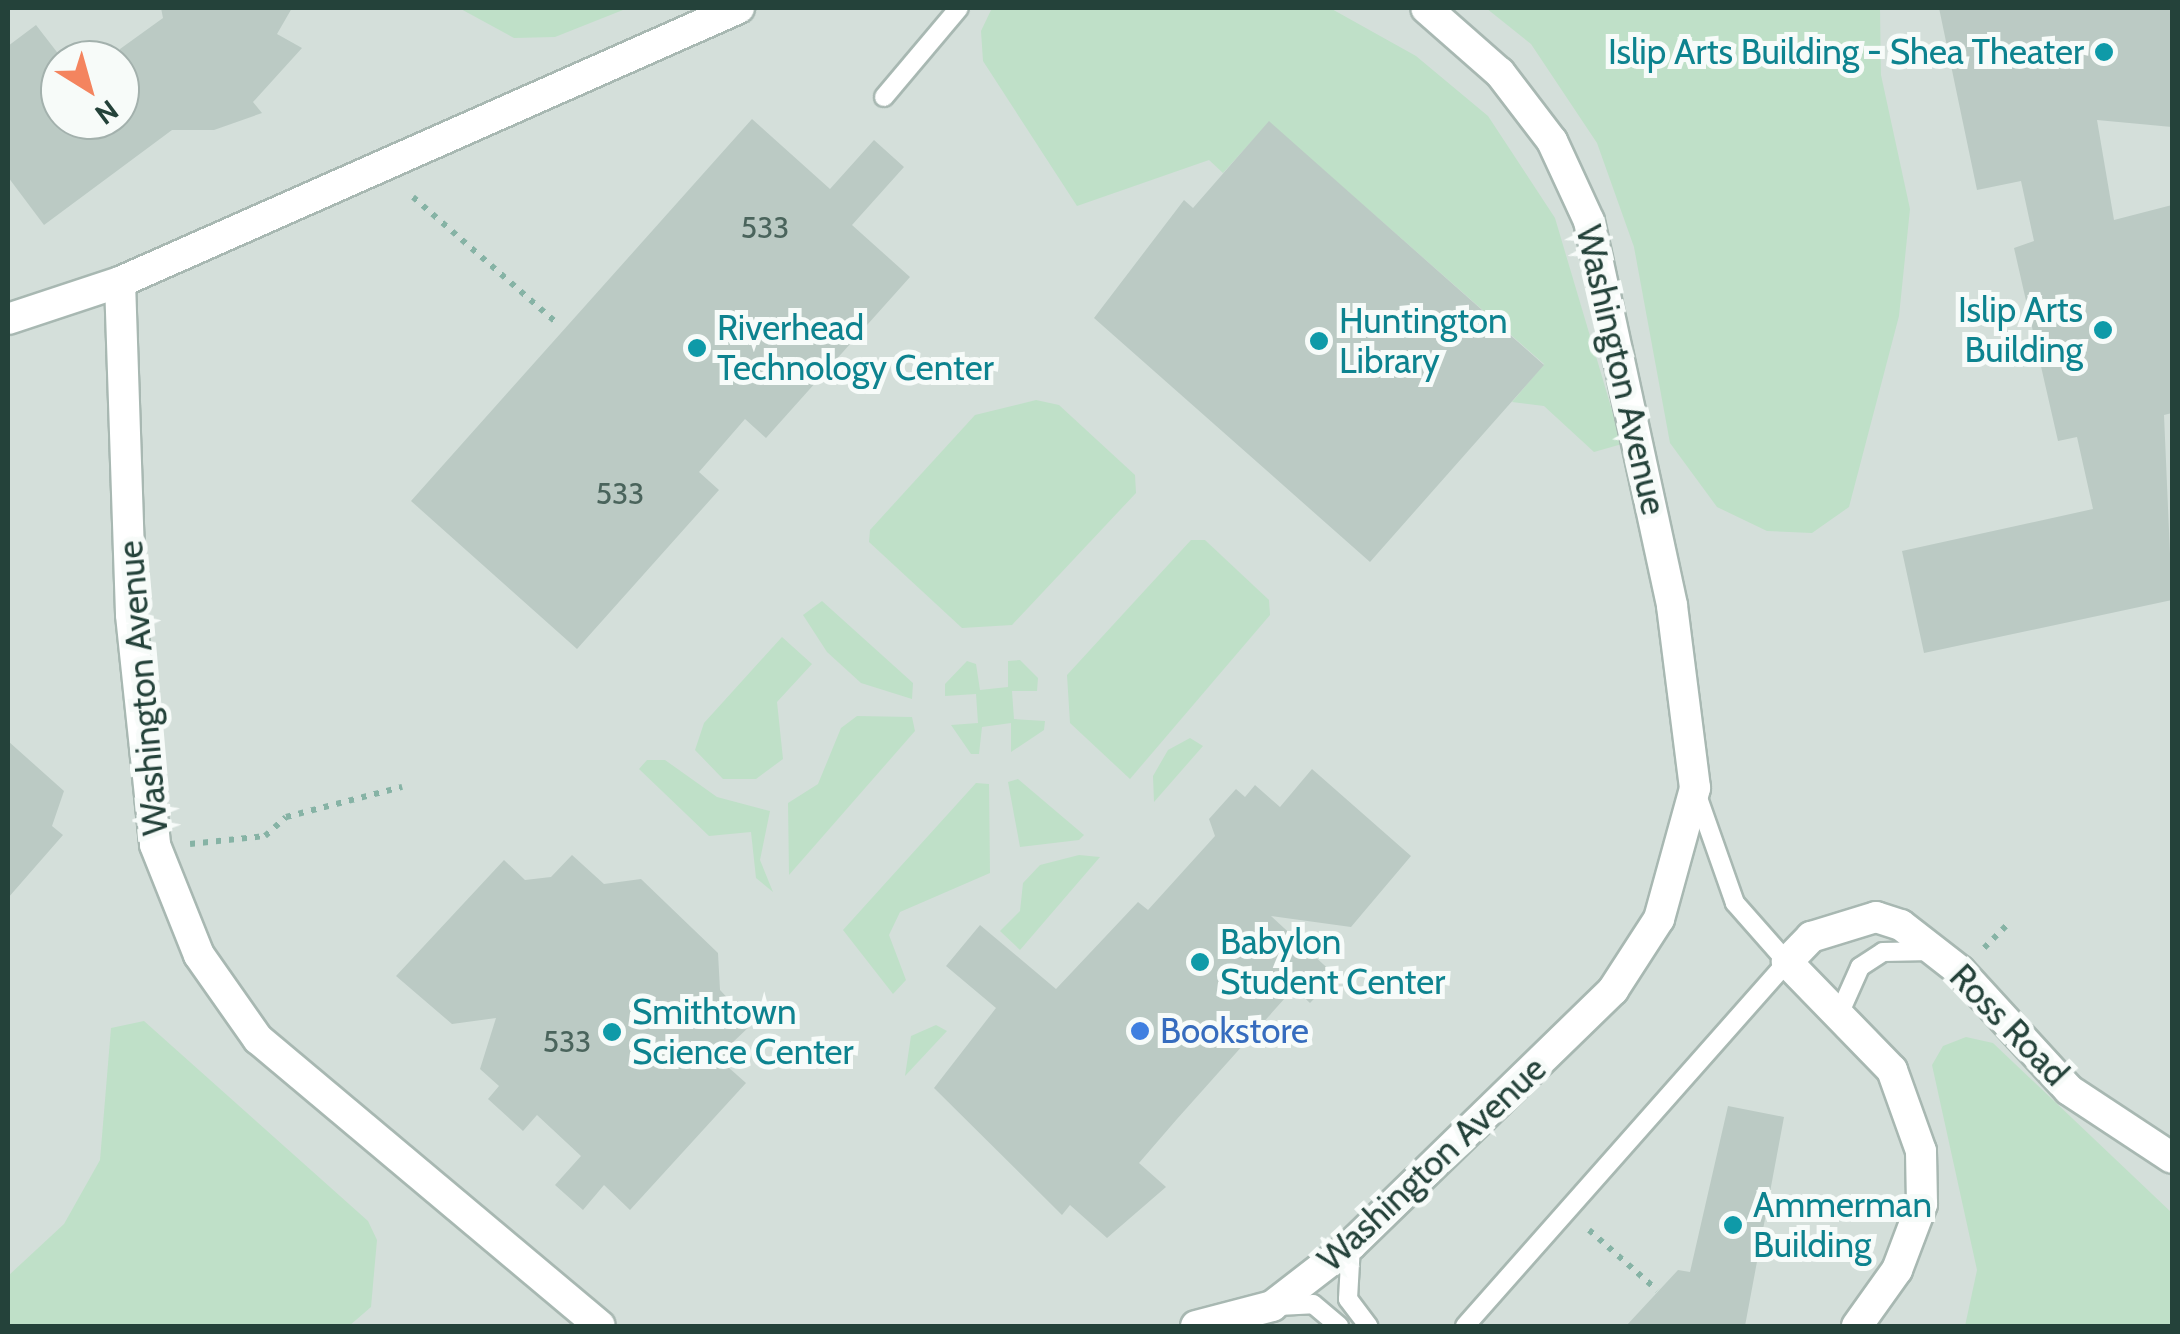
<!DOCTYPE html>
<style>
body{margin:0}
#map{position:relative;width:2180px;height:1334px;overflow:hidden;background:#e6efeb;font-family:Cabin,sans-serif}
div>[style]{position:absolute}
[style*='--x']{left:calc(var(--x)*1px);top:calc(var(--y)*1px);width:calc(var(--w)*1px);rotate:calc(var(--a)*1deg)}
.built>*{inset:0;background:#d4dfda}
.green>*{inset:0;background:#bfe0c8}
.building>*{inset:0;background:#bbcac4}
.path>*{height:6px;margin-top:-3px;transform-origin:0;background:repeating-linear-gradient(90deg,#86b3a5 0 5px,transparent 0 13px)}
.roads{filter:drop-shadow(2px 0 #a8b8b2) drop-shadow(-2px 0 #a8b8b2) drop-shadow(0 2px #a8b8b2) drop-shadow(0 -2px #a8b8b2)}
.service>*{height:18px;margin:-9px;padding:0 9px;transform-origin:9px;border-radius:9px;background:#fff}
.minor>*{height:30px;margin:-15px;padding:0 15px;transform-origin:15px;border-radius:15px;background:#fff}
.dots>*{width:28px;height:28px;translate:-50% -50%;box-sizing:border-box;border:5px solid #f7fbf9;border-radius:50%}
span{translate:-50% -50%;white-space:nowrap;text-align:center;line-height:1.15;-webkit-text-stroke:10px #f7fbf9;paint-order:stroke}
.number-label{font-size:30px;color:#4a645c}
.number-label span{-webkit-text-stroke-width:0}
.culture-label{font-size:35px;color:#0d838f}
.right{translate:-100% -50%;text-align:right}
.left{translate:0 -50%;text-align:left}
.street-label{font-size:35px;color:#24423a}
.shop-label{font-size:35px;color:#366cbe}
.frame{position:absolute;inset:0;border:10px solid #24423a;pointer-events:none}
.north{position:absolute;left:40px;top:40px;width:100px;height:100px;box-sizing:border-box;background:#f7fbf9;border:2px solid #a3b1ad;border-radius:50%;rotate:143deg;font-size:28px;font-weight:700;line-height:40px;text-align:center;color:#24423a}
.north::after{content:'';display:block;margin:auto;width:35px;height:45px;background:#f4845f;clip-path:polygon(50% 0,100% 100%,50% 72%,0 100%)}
</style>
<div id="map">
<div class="built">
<i style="clip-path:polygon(evenodd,8px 8px,2172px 8px,2172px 1326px,8px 1326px,8px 8px,60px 60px,120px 60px,120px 120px,60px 120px,60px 60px)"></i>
</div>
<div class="green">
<i style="clip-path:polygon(459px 8px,628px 8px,555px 37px,514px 38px)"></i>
<i style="clip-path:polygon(992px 8px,1330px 8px,1416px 56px,1488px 116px,1555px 218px,1622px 444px,1594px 452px,1544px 406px,1512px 402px,1544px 364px,1269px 122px,1223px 173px,1209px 160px,1077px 206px,983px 61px,981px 31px)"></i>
<i style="clip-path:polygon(1486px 8px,1880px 8px,1881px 75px,1910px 209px,1899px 316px,1849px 507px,1812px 533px,1767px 531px,1717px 507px,1670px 443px,1634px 247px,1597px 143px,1531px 44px)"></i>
<i style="clip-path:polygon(1036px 400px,1059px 405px,1135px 475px,1136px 493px,1012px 625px,962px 628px,869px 542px,870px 530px,975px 415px)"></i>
<i style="clip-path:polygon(1191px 540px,1205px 540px,1269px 600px,1270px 615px,1130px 779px,1070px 723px,1067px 675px)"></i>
<i style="clip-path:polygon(822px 601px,913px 683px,912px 699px,861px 683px,827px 652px,803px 615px)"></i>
<i style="clip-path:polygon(782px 637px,812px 664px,777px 702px,783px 759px,756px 779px,723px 779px,695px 750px,704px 723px)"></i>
<i style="clip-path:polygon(1020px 660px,1038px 678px,1037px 691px,1012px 691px,1014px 719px,1045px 721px,1044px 730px,1011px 752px,1011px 723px,982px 727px,979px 754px,971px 754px,951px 725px,978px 723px,976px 694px,945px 696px,945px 684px,967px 661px,976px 664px,980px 690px,1008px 687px,1008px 661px)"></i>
<i style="clip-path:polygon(857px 716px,912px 717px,915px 731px,789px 875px,788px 803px,818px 784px,841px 728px)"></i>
<i style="clip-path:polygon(1190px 738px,1203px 746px,1154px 802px,1153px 776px,1168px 750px)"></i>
<i style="clip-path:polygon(647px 760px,665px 760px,717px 797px,770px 811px,760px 860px,773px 892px,756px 878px,751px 832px,709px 836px,639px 769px)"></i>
<i style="clip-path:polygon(1018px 779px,1084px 835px,1079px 840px,1020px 847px,1008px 782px)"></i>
<i style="clip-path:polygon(976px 783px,989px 784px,990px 873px,900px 912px,889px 935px,906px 980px,893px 994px,843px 930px)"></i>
<i style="clip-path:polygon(1079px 855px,1100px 857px,1020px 950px,1000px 931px,1020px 911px,1023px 883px,1040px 865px)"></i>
<i style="clip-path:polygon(144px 1021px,368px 1221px,377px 1240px,371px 1307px,349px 1326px,8px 1326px,8px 1276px,64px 1224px,100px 1160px,111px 1028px)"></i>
<i style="clip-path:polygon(936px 1025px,947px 1031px,905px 1076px,911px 1036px)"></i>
<i style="clip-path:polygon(1966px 1037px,1993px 1043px,2172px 1213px,2172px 1326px,1965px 1326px,1977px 1270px,1932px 1065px,1943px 1046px)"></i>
</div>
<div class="building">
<i style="clip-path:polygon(161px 8px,292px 8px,277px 34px,302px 48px,253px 102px,262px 113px,214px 130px,172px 130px,44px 225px,8px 177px,8px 46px,36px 25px,60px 56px,60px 120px,120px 120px,120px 49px,163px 18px)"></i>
<i style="clip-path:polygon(1939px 8px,2172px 8px,2172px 127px,2097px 120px,2114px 220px,2172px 205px,2172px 413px,2164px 415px,2172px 600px,1924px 653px,1902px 551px,2093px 509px,2077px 437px,2058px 441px,2014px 248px,2034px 241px,2021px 181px,1977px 190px)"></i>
<i style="clip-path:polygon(752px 119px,830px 189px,874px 140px,904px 167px,852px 225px,910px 277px,766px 438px,745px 419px,699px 472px,719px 490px,577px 649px,411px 501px)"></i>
<i style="clip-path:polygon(1269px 121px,1544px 365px,1370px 562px,1094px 318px,1184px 200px,1193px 208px)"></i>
<i style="clip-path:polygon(8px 741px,64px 791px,52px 826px,63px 835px,8px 898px)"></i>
<i style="clip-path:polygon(1312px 769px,1411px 856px,1351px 927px,1271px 916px,1336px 976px,1310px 1003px,1294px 988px,1177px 1119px,1139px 1163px,1166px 1187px,1107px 1238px,1070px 1205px,1062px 1215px,934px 1088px,996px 1008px,946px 966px,980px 925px,1056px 989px,1138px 902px,1148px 910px,1215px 836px,1209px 819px,1236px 789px,1245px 797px,1255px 785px,1280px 807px)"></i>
<i style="clip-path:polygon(572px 855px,604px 884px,641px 879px,718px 953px,720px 990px,752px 1024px,731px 1044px,728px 1067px,746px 1083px,630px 1210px,604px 1185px,583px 1210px,555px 1185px,581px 1156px,537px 1115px,523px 1131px,488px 1099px,499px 1086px,480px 1069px,496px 1018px,452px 1024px,396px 976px,504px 860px,525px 880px,551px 877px)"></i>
<i style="clip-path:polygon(1728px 1106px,1784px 1117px,1745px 1326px,1626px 1326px,1678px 1270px,1690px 1272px)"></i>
</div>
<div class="path">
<i style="--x:413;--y:197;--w:190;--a:41.2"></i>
<i style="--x:190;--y:844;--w:75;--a:-6.1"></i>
<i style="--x:265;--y:836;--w:28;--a:-42"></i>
<i style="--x:286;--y:817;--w:120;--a:-14.5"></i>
<i style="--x:1984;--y:948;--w:34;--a:-45"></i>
<i style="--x:1589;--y:1230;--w:91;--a:41.4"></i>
</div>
<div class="roads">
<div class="service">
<i style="--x:884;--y:97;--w:116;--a:-49.9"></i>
<i style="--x:1840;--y:1012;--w:49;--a:-66"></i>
<i style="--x:1860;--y:967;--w:27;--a:-33"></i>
<i style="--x:1883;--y:952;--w:48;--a:-1.2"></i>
<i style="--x:1351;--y:1245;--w:54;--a:93.2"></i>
<i style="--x:1348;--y:1299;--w:34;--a:53"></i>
<i style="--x:1278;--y:1306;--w:35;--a:-3"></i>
<i style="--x:1313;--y:1304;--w:34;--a:40"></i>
<i style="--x:1465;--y:1326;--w:486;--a:-48.5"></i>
<i style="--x:1787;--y:962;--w:79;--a:-131.4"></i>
<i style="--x:1735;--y:903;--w:114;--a:-109.4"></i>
</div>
<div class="minor">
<i style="--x:120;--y:282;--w:333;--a:88.1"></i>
<i style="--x:131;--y:615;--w:231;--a:84"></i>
<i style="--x:155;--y:845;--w:118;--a:68.2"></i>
<i style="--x:199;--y:955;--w:103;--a:54.9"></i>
<i style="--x:258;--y:1039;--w:446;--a:40"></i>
<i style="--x:8;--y:319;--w:118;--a:-18.3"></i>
<i style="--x:120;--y:282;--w:677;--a:-23.88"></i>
<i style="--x:1196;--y:1326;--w:79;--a:-14.7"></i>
<i style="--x:1272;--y:1306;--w:100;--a:-37.7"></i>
<i style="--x:1351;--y:1245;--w:366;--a:-44.2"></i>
<i style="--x:1613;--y:990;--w:85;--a:-57.1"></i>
<i style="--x:1659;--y:919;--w:136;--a:-74.6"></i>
<i style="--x:1695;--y:788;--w:184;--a:-97.2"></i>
<i style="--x:1672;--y:605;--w:393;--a:-102.2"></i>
<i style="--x:1589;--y:221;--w:88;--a:-114.8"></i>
<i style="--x:1552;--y:141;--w:86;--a:-127.4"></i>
<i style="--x:1500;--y:73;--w:98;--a:-138.7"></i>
<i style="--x:1857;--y:1326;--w:69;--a:-54.5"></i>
<i style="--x:1897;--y:1270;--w:71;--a:-69.3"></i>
<i style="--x:1922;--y:1204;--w:53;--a:-91.1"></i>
<i style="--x:1921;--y:1151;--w:86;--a:-109.7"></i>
<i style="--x:1892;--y:1070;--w:151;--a:-134.2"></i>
<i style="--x:1787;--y:962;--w:35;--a:-46"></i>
<i style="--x:1811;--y:937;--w:68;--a:-17.1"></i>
<i style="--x:1876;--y:917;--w:26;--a:18"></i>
<i style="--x:1901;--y:925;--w:75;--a:37.9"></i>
<i style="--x:1960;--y:971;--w:161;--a:47.5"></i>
<i style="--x:2069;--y:1090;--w:123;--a:33.4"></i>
</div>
</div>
<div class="dots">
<i style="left:2104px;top:52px;background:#0f9aa8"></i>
<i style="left:2103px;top:330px;background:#0f9aa8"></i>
<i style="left:1319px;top:341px;background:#0f9aa8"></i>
<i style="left:697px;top:348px;background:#0f9aa8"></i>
<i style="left:1200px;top:962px;background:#0f9aa8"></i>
<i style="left:1140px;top:1031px;background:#3f7fe0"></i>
<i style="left:612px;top:1032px;background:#0f9aa8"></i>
<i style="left:1733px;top:1225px;background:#0f9aa8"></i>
</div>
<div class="number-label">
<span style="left:765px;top:228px">533</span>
<span style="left:620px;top:494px">533</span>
<span style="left:567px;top:1042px">533</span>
</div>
<div class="culture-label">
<span class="right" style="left:2084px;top:52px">Islip Arts Building - Shea Theater</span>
<span class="right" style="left:2083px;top:330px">Islip Arts<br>Building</span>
<span class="left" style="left:1339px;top:341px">Huntington<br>Library</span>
<span class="left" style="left:717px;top:348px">Riverhead<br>Technology Center</span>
<span class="left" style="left:1220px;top:962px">Babylon<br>Student Center</span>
<span class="left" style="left:632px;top:1032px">Smithtown<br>Science Center</span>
<span class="left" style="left:1753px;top:1225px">Ammerman<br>Building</span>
</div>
<div class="street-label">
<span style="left:1621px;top:370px;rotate:77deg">Washington Avenue</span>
<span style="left:143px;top:688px;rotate:-95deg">Washington Avenue</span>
<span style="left:2009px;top:1025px;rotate:46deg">Ross Road</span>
<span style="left:1432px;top:1164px;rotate:-43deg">Washington Avenue</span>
</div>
<div class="shop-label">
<span class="left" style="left:1160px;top:1031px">Bookstore</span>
</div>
<div class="frame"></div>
<div class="north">N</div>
</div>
